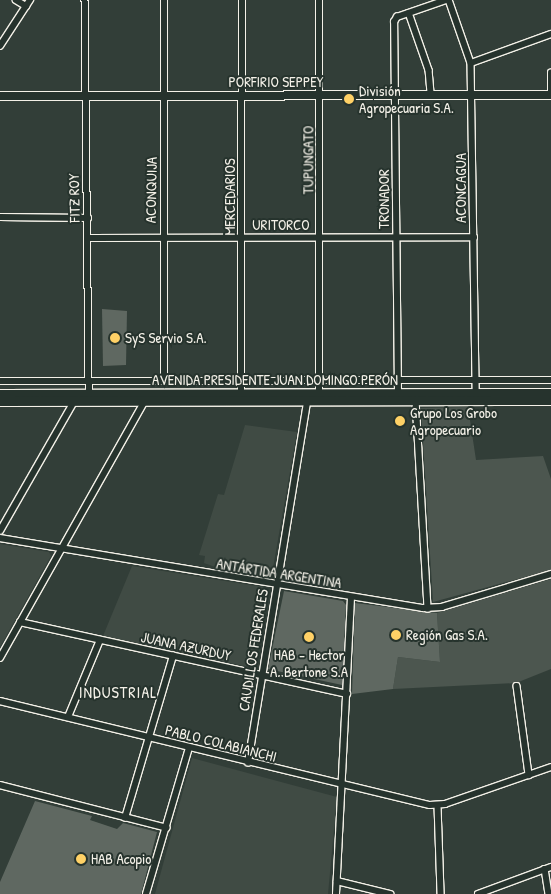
<!DOCTYPE html>
<meta charset="utf-8">
<style>
body{margin:0}
#map{position:relative;width:551px;height:894px;overflow:hidden;background:#323e38;font-family:"Patrick Hand",sans-serif}
div>[style]{position:absolute}
[style*='--x']{left:calc(var(--x)*1px);top:calc(var(--y)*1px);width:calc(var(--w)*1px);rotate:calc(var(--a)*1deg)}
.built>*{inset:0;background:#404b44}
.green>*{inset:0;background:#4c564f}
.building>*{inset:0;background:#5f6861}
.roads{filter:drop-shadow(1px 0 #f4f1e8) drop-shadow(-1px 0 #f4f1e8) drop-shadow(0 1px #f4f1e8) drop-shadow(0 -1px #f4f1e8)}
.minor>*{height:5.5px;margin:-2.75px;padding:0 2.75px;transform-origin:2.75px;border-radius:2.75px;background:#26332d}
.secondary>*{height:8px;margin:-4px;padding:0 4px;transform-origin:4px;border-radius:4px;background:#26332d}
.primary>*{height:9px;margin:-4.5px;padding:0 4.5px;transform-origin:4.5px;border-radius:4.5px;background:#26332d}
.dots>*{width:14px;height:14px;translate:-50% -50%;box-sizing:border-box;border:2px solid #26332d;border-radius:50%}
span{translate:-50% -50%;white-space:nowrap;text-align:center;line-height:1.15;-webkit-text-stroke:4px #26332d;paint-order:stroke}
.street-label{font-size:15px;color:#f4f1e8}
.poi-label{font-size:15px;color:#f4f1e8}
.left{translate:0 -50%;text-align:left}
.neighbourhood-label{font-size:16px;color:#f4f1e8;letter-spacing:1px}
</style>
<div id="map">
<div class="built">
<i style="clip-path:polygon(245px 425px,297px 432px,271px 579px,235px 574px,204px 563px,205px 556px,199px 555px,218px 494px,224px 495px)"></i>
<i style="clip-path:polygon(0 544px,49px 552px,51px 556px,0 647px)"></i>
<i style="clip-path:polygon(132px 566px,263px 587px,268px 594px,254px 668px,103px 636px)"></i>
<i style="clip-path:polygon(192px 758px,337px 797px,328px 894px,155px 894px)"></i>
</div>
<div class="green">
<i style="clip-path:polygon(468px 407px,476px 460px,543px 456px,551px 479px,551px 570px,433px 602px,421px 408px)"></i>
<i style="clip-path:polygon(551px 579px,551px 669px,516px 683px,393px 689px,398px 657px,440px 662px,437px 613px)"></i>
</div>
<div class="building">
<i style="clip-path:polygon(102px 309px,127px 311px,126px 365px,103px 366px)"></i>
<i style="clip-path:polygon(284px 591px,343px 601px,346px 605px,342px 685px,268px 669px)"></i>
<i style="clip-path:polygon(355px 603px,437px 613px,440px 662px,398px 657px,393px 689px,352px 694px)"></i>
<i style="clip-path:polygon(35px 801px,92px 816px,90px 820px,117px 829px,123px 823px,157px 832px,141px 894px,0 894px,0 882px)"></i>
</div>
<div class="roads">
<div class="minor">
<i style="--x:16;--y:0;--w:12;--a:31"></i>
<i style="--x:85;--y:0;--w:395;--a:89.4"></i>
<i style="--x:319;--y:0;--w:394;--a:90"></i>
<i style="--x:449;--y:0;--w:67;--a:70.8"></i>
<i style="--x:471;--y:63;--w:330;--a:89.1"></i>
<i style="--x:409;--y:13;--w:60;--a:70.7"></i>
<i style="--x:429;--y:70;--w:25;--a:85"></i>
<i style="--x:0;--y:46;--w:55;--a:-56.9"></i>
<i style="--x:471;--y:63;--w:85;--a:-19.9"></i>
<i style="--x:551;--y:95;--w:22;--a:-90"></i>
<i style="--x:0;--y:217;--w:88;--a:0.7"></i>
<i style="--x:88;--y:238;--w:386;--a:-0.1"></i>
<i style="--x:0;--y:381;--w:551;--a:-0.1"></i>
<i style="--x:164;--y:381;--w:381;--a:-90"></i>
<i style="--x:398;--y:393;--w:371;--a:-90.6"></i>
<i style="--x:394;--y:22;--w:6;--a:-59"></i>
<i style="--x:397;--y:17;--w:52;--a:-19.1"></i>
<i style="--x:241;--y:394;--w:394;--a:-89.9"></i>
<i style="--x:416;--y:400;--w:209;--a:86.7"></i>
<i style="--x:0;--y:531;--w:149;--a:-60.2"></i>
<i style="--x:0;--y:538;--w:429;--a:9.4"></i>
<i style="--x:423;--y:608;--w:19;--a:-3"></i>
<i style="--x:442;--y:607;--w:114;--a:-16.8"></i>
<i style="--x:20;--y:622;--w:335;--a:12.4"></i>
<i style="--x:0;--y:658;--w:297;--a:-60.6"></i>
<i style="--x:517;--y:686;--w:90;--a:82.3"></i>
<i style="--x:0;--y:701;--w:442;--a:13.6"></i>
<i style="--x:430;--y:805;--w:15;--a:-4"></i>
<i style="--x:445;--y:804;--w:112;--a:-19.2"></i>
<i style="--x:68;--y:717;--w:83;--a:-67.4"></i>
<i style="--x:248;--y:763;--w:371;--a:-80.7"></i>
<i style="--x:0;--y:785;--w:172;--a:14.4"></i>
<i style="--x:438;--y:806;--w:88;--a:88"></i>
<i style="--x:125;--y:818;--w:169;--a:-73.5"></i>
<i style="--x:545;--y:869;--w:25;--a:81"></i>
<i style="--x:337;--y:881;--w:55;--a:13.8"></i>
<i style="--x:146;--y:894;--w:152;--a:-73.6"></i>
<i style="--x:336;--y:894;--w:296;--a:-87.1"></i>
<i style="--x:478;--y:894;--w:78;--a:-20.3"></i>
</div>
<div class="secondary">
<i style="--x:0;--y:96;--w:551;--a:-0.1"></i>
</div>
<div class="primary">
<i style="--x:0;--y:394;--w:551;--a:-0.1"></i>
<i style="--x:0;--y:401;--w:551;--a:-0.1"></i>
</div>
</div>
<div class="dots">
<i style="left:349px;top:99px;background:#ffd166"></i>
<i style="left:115px;top:338px;background:#ffd166"></i>
<i style="left:400px;top:421px;background:#ffd166"></i>
<i style="left:396px;top:635px;background:#ffd166"></i>
<i style="left:309px;top:637px;background:#ffd166"></i>
<i style="left:81px;top:859px;background:#ffd166"></i>
</div>
<div class="street-label">
<span style="left:276px;top:82px">PORFIRIO SEPPEY</span>
<span style="left:308px;top:160px;rotate:-90deg">TUPUNGATO</span>
<span style="left:461px;top:188px;rotate:-90deg">ACONCAGUA</span>
<span style="left:151px;top:190px;rotate:-89deg">ACONQUIJA</span>
<span style="left:230px;top:197px;rotate:-90deg">MERCEDARIOS</span>
<span style="left:74px;top:198px;rotate:-91deg">FITZ ROY</span>
<span style="left:384px;top:199px;rotate:-90deg">TRONADOR</span>
<span style="left:281px;top:225px">URITORCO</span>
<span style="left:275px;top:380px">AVENIDA PRESIDENTE JUAN DOMINGO PERÓN</span>
<span style="left:279px;top:573px;rotate:9deg">ANTÁRTIDA ARGENTINA</span>
<span style="left:186px;top:646px;rotate:12deg">JUANA AZURDUY</span>
<span style="left:253px;top:650px;rotate:-81deg">CAUDILLOS FEDERALES</span>
<span style="left:221px;top:743px;rotate:14deg">PABLO COLABIANCHI</span>
</div>
<div class="poi-label">
<span class="left" style="left:359px;top:99px">División<br>Agropecuaria S.A.</span>
<span class="left" style="left:125px;top:338px">SyS Servio S.A.</span>
<span class="left" style="left:410px;top:421px">Grupo Los Grobo<br>Agropecuario</span>
<span class="left" style="left:406px;top:635px">Región Gas S.A.</span>
<span style="left:309px;top:663px">HAB - Hector<br>A. Bertone S.A</span>
<span class="left" style="left:91px;top:859px">HAB Acopio</span>
</div>
<div class="neighbourhood-label">
<span style="left:118px;top:692px">INDUSTRIAL</span>
</div>
</div>
